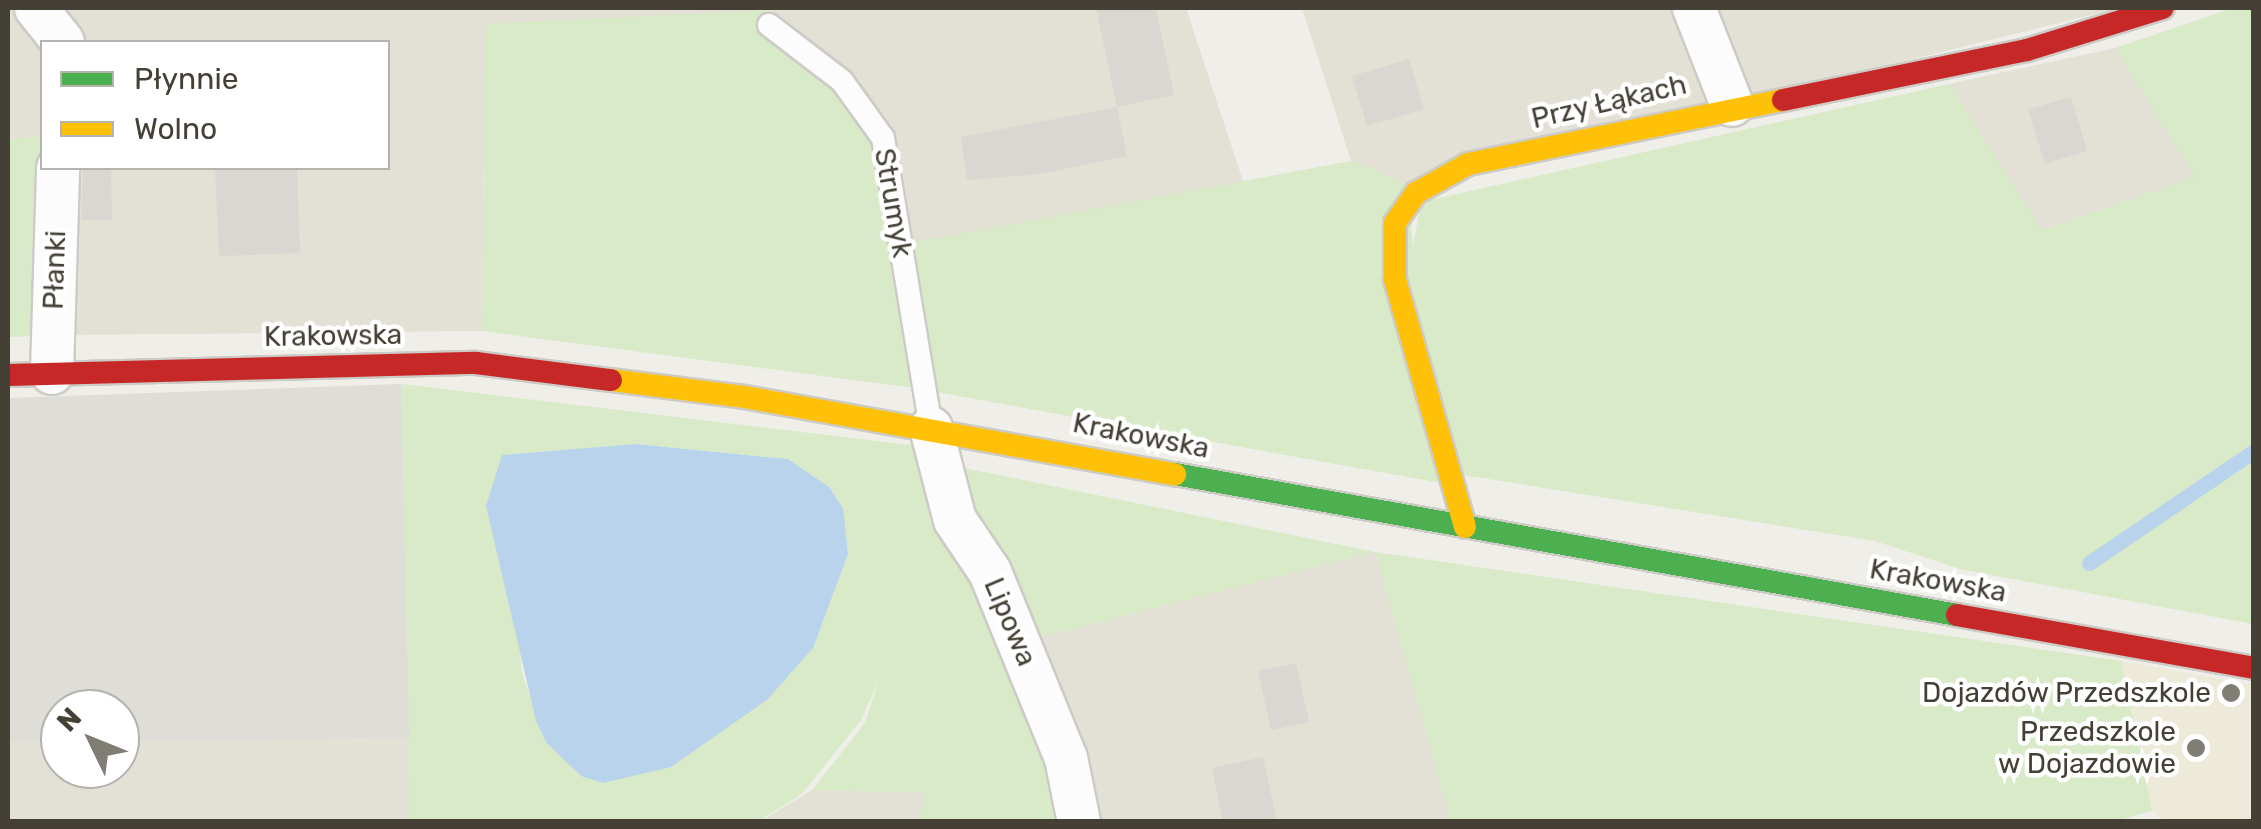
<!DOCTYPE html>
<meta charset="utf-8">
<style>
body{margin:0}
#map{position:relative;width:2261px;height:829px;overflow:hidden;background:#efeee8;font-family:Rubik,sans-serif}
div>[style]{position:absolute}
[style*='--x']{left:calc(var(--x)*1px);top:calc(var(--y)*1px);width:calc(var(--w)*1px);rotate:calc(var(--a)*1deg)}
.residential>*{inset:0;background:#e3e0d5}
.education>*{inset:0;background:#edeada}
.green>*{inset:0;background:#d9eac8}
.parking>*{inset:0;background:#deddd8}
.water>*{inset:0;background:#b9d3ec}
.stream>*{height:15px;margin:-7.5px;padding:0 7.5px;transform-origin:7.5px;border-radius:7.5px;background:#b9d3ec}
.building>*{inset:0;background:#d8d7d1}
.roads{filter:drop-shadow(2px 0 #cdcbc6) drop-shadow(-2px 0 #cdcbc6) drop-shadow(0 2px #cdcbc6) drop-shadow(0 -2px #cdcbc6)}
.lane>*{height:22px;margin:-11px;padding:0 11px;transform-origin:11px;border-radius:11px;background:#fdfcfc}
.street>*{height:42px;margin:-21px;padding:0 21px;transform-origin:21px;border-radius:21px;background:#fdfcfc}
.fast>*{height:22px;margin:-11px;padding:0 11px;transform-origin:11px;border-radius:11px;background:#4caf50}
.slow>*{height:22px;margin:-11px;padding:0 11px;transform-origin:11px;border-radius:11px;background:#ffc107}
.jam>*{height:22px;margin:-11px;padding:0 11px;transform-origin:11px;border-radius:11px;background:#c62828}
.dots>*{width:28px;height:28px;translate:-50% -50%;box-sizing:border-box;border:5px solid #fff;border-radius:50%}
span{translate:-50% -50%;white-space:nowrap;text-align:center;line-height:1.15;-webkit-text-stroke:9px #fff;paint-order:stroke}
.street-label{font-size:28px;color:#444035}
.poi-label{font-size:28px;color:#444035}
.right{translate:-100% -50%;text-align:right}
.frame{position:absolute;inset:0;border:10px solid #444035;pointer-events:none}
.legend{position:absolute;left:40px;top:40px;width:350px;height:130px;box-sizing:border-box;background:#fff;border:2px solid #b4b3ae;margin:0;padding:12px 18px;list-style:none;font-size:30px;color:#444035}
.legend li{display:flex;align-items:center;gap:20px;height:50px}
.legend b{width:50px;border:2px solid #b4b3ae}
.north{position:absolute;left:40px;top:689px;width:100px;height:100px;box-sizing:border-box;background:#fff;border:2px solid #b4b3ae;border-radius:50%;rotate:313deg;font-size:28px;font-weight:700;line-height:40px;text-align:center;color:#444035}
.north::after{content:'';display:block;margin:auto;width:35px;height:45px;background:#807d74;clip-path:polygon(50% 0,100% 100%,50% 72%,0 100%)}
</style>
<div id="map">
<div class="residential">
<i style="clip-path:polygon(8px 8px,20px 8px,42px 42px,42px 136px,8px 139px)"></i>
<i style="clip-path:polygon(48px 8px,1186px 8px,1244px 184px,910px 243px,485px 24px,482px 331px,68px 335px,71px 168px,388px 168px,388px 42px,73px 42px)"></i>
<i style="clip-path:polygon(1302px 8px,2120px 8px,1406px 184px,1351px 161px)"></i>
<i style="clip-path:polygon(2115px 48px,2196px 177px,2041px 230px,1949px 84px)"></i>
<i style="clip-path:polygon(1375px 552px,1451px 821px,1090px 821px,1029px 640px)"></i>
<i style="clip-path:polygon(409px 738px,409px 821px,8px 821px,8px 742px,60px 742px,60px 769px,120px 769px,120px 741px)"></i>
<i style="clip-path:polygon(812px 790px,926px 793px,919px 821px,759px 822px)"></i>
</div>
<div class="education">
<i style="clip-path:polygon(2121px 661px,2253px 685px,2253px 821px,2164px 821px,2152px 811px)"></i>
</div>
<div class="green">
<i style="clip-path:polygon(2233px 8px,2253px 8px,2253px 624px,1960px 569px,1875px 541px,1463px 475px,1407px 281px,1421px 202px,1949px 84px,2042px 230px,2195px 177px,2115px 48px)"></i>
<i style="clip-path:polygon(770px 10px,849px 73px,893px 132px,910px 243px,1351px 161px,1406px 184px,1441px 483px,914px 388px,482px 331px,485px 24px)"></i>
<i style="clip-path:polygon(42px 136px,42px 336px,8px 337px,8px 139px)"></i>
<i style="clip-path:polygon(evenodd,401px 384px,926px 447px,985px 576px,1067px 821px,919px 821px,925px 793px,812px 790px,865px 723px,878px 682px,861px 720px,802px 794px,759px 821px,409px 821px,401px 384px,636px 444px,788px 459px,829px 487px,843px 508px,546px 742px,522px 673px,502px 456px,636px 444px)"></i>
<i style="clip-path:polygon(950px 465px,1375px 552px,2121px 661px,2152px 811px,2112px 822px,1451px 821px,1375px 552px,1029px 640px)"></i>
</div>
<div class="parking">
<i style="clip-path:polygon(401px 384px,409px 738px,120px 741px,120px 709px,60px 709px,60px 742px,8px 742px,9px 398px)"></i>
</div>
<div class="water">
<i style="clip-path:polygon(636px 444px,788px 459px,829px 487px,843px 508px,848px 554px,813px 648px,767px 700px,671px 767px,603px 783px,581px 776px,546px 742px,536px 721px,486px 506px,502px 455px)"></i>
</div>
<div class="stream">
<i style="--x:2089;--y:563;--w:199;--a:-34.2"></i>
</div>
<div class="building">
<i style="clip-path:polygon(1096px 8px,1156px 8px,1174px 95px,1117px 107px)"></i>
<i style="clip-path:polygon(1409px 59px,1424px 109px,1367px 126px,1352px 76px)"></i>
<i style="clip-path:polygon(2071px 97px,2087px 151px,2045px 164px,2028px 109px)"></i>
<i style="clip-path:polygon(1117px 107px,1127px 156px,1040px 174px,967px 180px,961px 137px)"></i>
<i style="clip-path:polygon(83px 168px,111px 168px,112px 220px,81px 220px)"></i>
<i style="clip-path:polygon(215px 168px,297px 168px,300px 253px,219px 256px)"></i>
<i style="clip-path:polygon(1296px 663px,1309px 722px,1271px 730px,1258px 671px)"></i>
<i style="clip-path:polygon(1263px 757px,1277px 822px,1223px 822px,1212px 768px)"></i>
</div>
<div class="roads">
<div class="lane">
<i style="--x:769;--y:25;--w:92;--a:37.5"></i>
<i style="--x:842;--y:81;--w:70;--a:54.3"></i>
<i style="--x:883;--y:138;--w:294;--a:80.6"></i>
</div>
<div class="street">
<i style="--x:36;--y:8;--w:43;--a:51.5"></i>
<i style="--x:1694;--y:8;--w:104;--a:68.6"></i>
<i style="--x:52;--y:373;--w:205;--a:-88.3"></i>
<i style="--x:931;--y:428;--w:95;--a:75.4"></i>
<i style="--x:955;--y:520;--w:63;--a:56.1"></i>
<i style="--x:990;--y:572;--w:201;--a:67.8"></i>
<i style="--x:1066;--y:758;--w:65;--a:78.5"></i>
</div>
<div class="fast">
<i style="--x:1175;--y:474;--w:795;--a:10.22"></i>
</div>
<div class="slow">
<i style="--x:611;--y:380;--w:135;--a:7.2"></i>
<i style="--x:745;--y:397;--w:437;--a:10.2"></i>
<i style="--x:1465;--y:527;--w:258;--a:-105.8"></i>
<i style="--x:1395;--y:279;--w:56;--a:-90"></i>
<i style="--x:1395;--y:223;--w:37;--a:-55"></i>
<i style="--x:1416;--y:193;--w:60;--a:-29.1"></i>
<i style="--x:1468;--y:164;--w:321;--a:-11.5"></i>
</div>
<div class="jam">
<i style="--x:1783;--y:100;--w:249;--a:-11.6"></i>
<i style="--x:2027;--y:50;--w:142;--a:-17.2"></i>
<i style="--x:8;--y:375;--w:468;--a:-1.5"></i>
<i style="--x:476;--y:363;--w:136;--a:7.2"></i>
<i style="--x:1957;--y:615;--w:302;--a:10.1"></i>
</div>
</div>
<div class="dots">
<i style="left:2231px;top:693px;background:#807d74"></i>
<i style="left:2196px;top:748px;background:#807d74"></i>
</div>
<div class="street-label">
<span style="left:1609px;top:102px;rotate:-13deg">Przy Łąkach</span>
<span style="left:893px;top:203px;rotate:80deg">Strumyk</span>
<span style="left:55px;top:270px;rotate:-88deg">Płanki</span>
<span style="left:333px;top:336px;rotate:-1deg">Krakowska</span>
<span style="left:1141px;top:436px;rotate:11deg">Krakowska</span>
<span style="left:1938px;top:581px;rotate:10deg">Krakowska</span>
<span style="left:1010px;top:622px;rotate:67deg">Lipowa</span>
</div>
<div class="poi-label">
<span class="right" style="left:2211px;top:693px">Dojazdów Przedszkole</span>
<span class="right" style="left:2176px;top:748px">Przedszkole<br>w Dojazdowie</span>
</div>
<div class="frame"></div>
<ul class="legend">
<li><b style="height:12px;background:#4caf50"></b>Płynnie</li>
<li><b style="height:12px;background:#ffc107"></b>Wolno</li>
</ul>
<div class="north">N</div>
</div>
